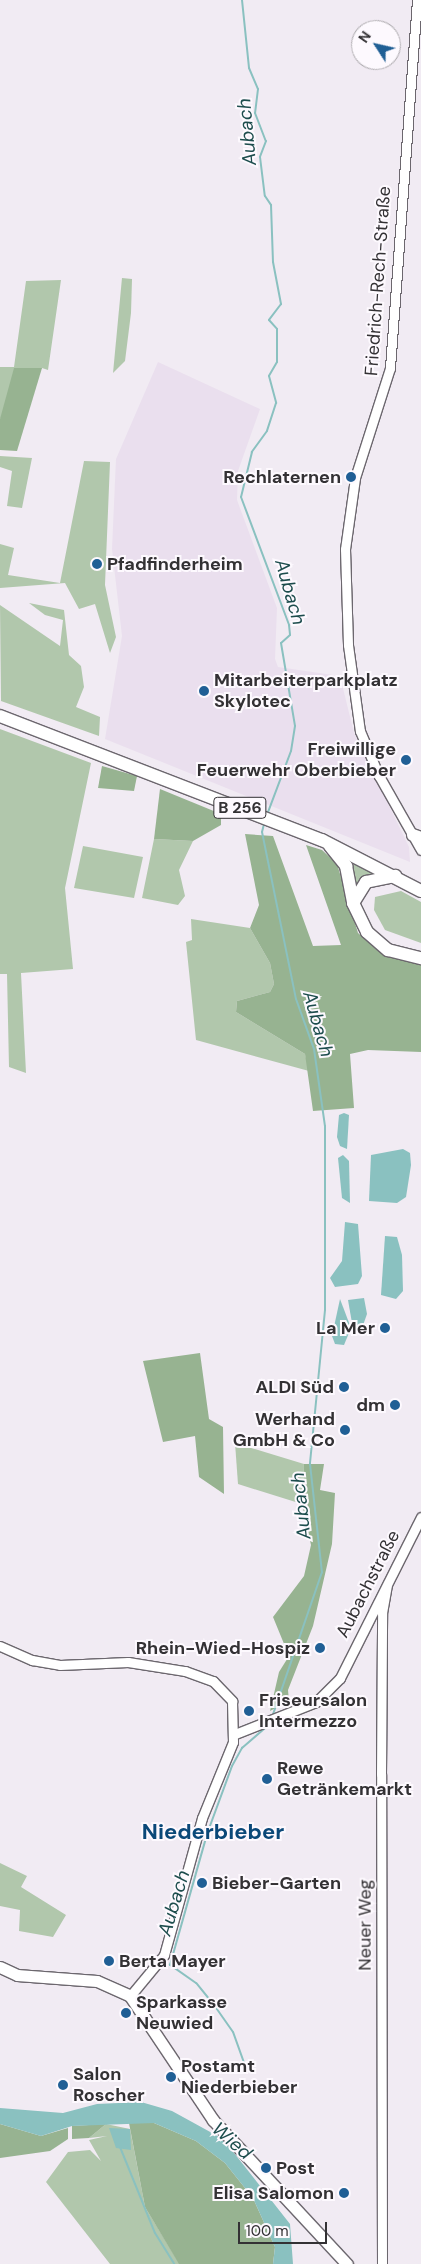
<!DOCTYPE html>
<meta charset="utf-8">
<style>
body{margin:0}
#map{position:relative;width:421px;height:2264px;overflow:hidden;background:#f1ebf3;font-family:"DM Sans",sans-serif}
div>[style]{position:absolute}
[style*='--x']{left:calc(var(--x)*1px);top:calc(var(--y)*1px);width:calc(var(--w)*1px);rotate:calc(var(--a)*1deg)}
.built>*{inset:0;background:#eadfee}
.green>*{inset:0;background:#b1c7ac}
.forest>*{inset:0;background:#97b391}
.water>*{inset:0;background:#8ac1c0}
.stream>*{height:2px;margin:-1px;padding:0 1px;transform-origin:1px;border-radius:1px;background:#8ac1c0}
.roads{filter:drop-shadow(1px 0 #6c676e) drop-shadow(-1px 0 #6c676e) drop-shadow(0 1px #6c676e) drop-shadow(0 -1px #6c676e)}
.minor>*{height:9px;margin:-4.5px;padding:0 4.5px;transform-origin:4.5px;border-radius:4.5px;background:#fff}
.major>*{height:11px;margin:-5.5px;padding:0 5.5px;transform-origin:5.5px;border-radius:5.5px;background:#fff}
.highway>*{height:12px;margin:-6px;padding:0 6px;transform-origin:6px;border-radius:6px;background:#fff}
.dots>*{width:14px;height:14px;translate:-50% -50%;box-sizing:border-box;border:2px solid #fdf9fe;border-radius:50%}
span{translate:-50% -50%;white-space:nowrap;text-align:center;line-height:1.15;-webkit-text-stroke:4px #fdf9fe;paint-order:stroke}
.shield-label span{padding:1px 4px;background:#fdf9fe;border:1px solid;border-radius:4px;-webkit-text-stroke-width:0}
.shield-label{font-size:16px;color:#333134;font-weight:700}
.street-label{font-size:18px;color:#333134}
.poi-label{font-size:18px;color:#333134;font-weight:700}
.right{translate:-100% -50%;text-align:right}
.left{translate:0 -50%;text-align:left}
.water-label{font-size:19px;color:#1d4d4d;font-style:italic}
.district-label{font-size:22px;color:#0a4878;font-weight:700}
.north{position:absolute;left:351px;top:20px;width:50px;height:50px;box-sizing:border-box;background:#fdf9fe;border:1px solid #aca9ad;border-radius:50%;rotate:305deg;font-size:14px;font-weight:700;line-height:20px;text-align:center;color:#333134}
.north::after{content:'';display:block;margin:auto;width:18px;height:22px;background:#205f95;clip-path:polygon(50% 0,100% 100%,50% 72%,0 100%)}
.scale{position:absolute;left:238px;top:2222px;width:89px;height:22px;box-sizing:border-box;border:2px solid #333134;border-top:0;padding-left:6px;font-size:15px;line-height:18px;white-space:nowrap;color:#333134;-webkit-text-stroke:4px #fdf9fe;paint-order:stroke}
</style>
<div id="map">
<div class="built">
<i style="clip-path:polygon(158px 362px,260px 409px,238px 471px,237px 500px,277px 608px,275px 659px,278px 667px,340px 676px,354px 733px,409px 847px,410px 862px,105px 739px,122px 636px,112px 549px,116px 459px)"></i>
</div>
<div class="green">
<i style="clip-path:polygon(122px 278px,132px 279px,131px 313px,125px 361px,113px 373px)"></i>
<i style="clip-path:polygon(61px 280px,48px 370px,42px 368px,0 419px,0 367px,14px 367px,26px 281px)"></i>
<i style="clip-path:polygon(0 456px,32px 458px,22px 508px,7px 506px,12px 471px,0 467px)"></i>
<i style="clip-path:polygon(84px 461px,110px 462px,105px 585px,116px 637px,110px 653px,95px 604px,79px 609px,65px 583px,0 588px,0 544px,14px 548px,8px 575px,60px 583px)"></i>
<i style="clip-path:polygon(29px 603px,64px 610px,69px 655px,81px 666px,84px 687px,76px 707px,100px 717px,99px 736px,1px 701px,0 605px,60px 646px,63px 620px,45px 615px)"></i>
<i style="clip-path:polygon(0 729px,91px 763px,65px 888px,73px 969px,21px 973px,26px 1073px,9px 1067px,7px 974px,0 974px)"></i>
<i style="clip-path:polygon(154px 839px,193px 841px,179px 870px,185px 896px,178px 905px,142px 898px)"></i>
<i style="clip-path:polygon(83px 846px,143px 857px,134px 898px,74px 888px)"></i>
<i style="clip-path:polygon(344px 857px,380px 873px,354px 896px)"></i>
<i style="clip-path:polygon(401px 891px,421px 902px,421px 943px,385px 930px,374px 910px,375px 897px)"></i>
<i style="clip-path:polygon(191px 919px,250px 928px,270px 963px,274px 984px,270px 992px,237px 1001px,236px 1012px,305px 1054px,309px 1071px,196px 1040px,186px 942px,192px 940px)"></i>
<i style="clip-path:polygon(235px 1443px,304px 1464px,302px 1504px,238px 1484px)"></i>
<i style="clip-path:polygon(0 1863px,27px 1876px,21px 1887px,66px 1915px,53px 1937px,19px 1931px,20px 1910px,0 1906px)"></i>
<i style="clip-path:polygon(106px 2124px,130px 2129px,145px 2207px,176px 2258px,231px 2264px,110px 2264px,46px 2182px,68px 2152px,90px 2150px,101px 2161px,89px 2140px,107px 2136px,89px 2138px)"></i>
</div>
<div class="forest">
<i style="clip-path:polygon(14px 368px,42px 368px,17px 451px,0 450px,0 419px)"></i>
<i style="clip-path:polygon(102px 766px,137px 776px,134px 791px,98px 788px)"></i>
<i style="clip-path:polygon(160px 789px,221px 814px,221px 825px,193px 841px,154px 839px)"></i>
<i style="clip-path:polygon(245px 834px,273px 836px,313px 946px,341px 945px,306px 845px,322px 850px,337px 864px,358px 933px,386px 956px,421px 964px,421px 1052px,368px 1050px,350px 1054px,354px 1108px,313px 1111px,305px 1054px,236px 1012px,237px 1001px,270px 992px,274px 984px,270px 963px,250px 928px,259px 905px)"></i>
<i style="clip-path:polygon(200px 1353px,209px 1419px,223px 1427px,224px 1494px,199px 1477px,195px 1436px,163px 1442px,143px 1361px)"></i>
<i style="clip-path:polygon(304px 1464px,324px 1464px,320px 1490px,335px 1493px,332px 1544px,313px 1626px,288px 1690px,289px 1701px,270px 1711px,279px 1672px,289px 1656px,273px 1617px,304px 1576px,311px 1545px,302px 1504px)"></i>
<i style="clip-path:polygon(129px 2123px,154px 2123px,196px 2141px,225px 2163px,253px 2198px,275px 2247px,273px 2264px,179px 2264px,145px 2207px)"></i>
<i style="clip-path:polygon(0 2124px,41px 2136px,68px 2128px,68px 2139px,50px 2151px,0 2158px)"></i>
<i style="clip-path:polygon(106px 2124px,89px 2138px,72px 2139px,72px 2126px)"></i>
</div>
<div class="water">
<i style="clip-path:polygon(344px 1113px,349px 1115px,347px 1149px,340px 1146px,337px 1137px,339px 1115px)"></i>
<i style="clip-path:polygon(403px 1149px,410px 1153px,411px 1165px,406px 1197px,397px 1203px,369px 1201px,371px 1155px)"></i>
<i style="clip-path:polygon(343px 1155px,349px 1161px,350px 1203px,342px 1198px,338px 1158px)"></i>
<i style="clip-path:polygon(345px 1222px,358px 1224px,362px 1276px,358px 1284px,335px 1287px,330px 1278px,342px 1261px)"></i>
<i style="clip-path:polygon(385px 1236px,397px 1237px,402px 1255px,403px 1291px,396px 1299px,381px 1295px)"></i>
<i style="clip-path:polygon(364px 1298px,367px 1314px,361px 1331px,352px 1323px,348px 1300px)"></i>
<i style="clip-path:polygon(340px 1299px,351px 1328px,344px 1345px,335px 1344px,332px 1336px)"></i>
<i style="clip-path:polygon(141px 2102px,172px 2111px,223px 2139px,290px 2224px,293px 2264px,273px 2264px,275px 2247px,253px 2198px,225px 2163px,196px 2141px,154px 2123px,72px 2126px,41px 2136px,0 2124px,0 2108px,63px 2113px,97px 2104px)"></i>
<i style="clip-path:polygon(109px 2128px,130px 2129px,131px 2150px,116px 2148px)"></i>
</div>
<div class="stream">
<i style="--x:242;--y:0;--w:68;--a:84.1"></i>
<i style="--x:249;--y:68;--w:23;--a:67"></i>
<i style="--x:258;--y:89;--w:24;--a:97"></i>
<i style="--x:255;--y:113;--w:30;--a:69"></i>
<i style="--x:266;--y:141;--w:17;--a:111"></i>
<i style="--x:260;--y:157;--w:39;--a:83"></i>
<i style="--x:265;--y:196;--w:11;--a:56"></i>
<i style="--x:271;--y:205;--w:57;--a:88"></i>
<i style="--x:273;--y:262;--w:43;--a:79.2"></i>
<i style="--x:281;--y:304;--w:20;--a:127"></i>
<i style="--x:269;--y:320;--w:12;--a:48"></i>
<i style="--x:277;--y:329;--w:33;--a:90"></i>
<i style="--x:277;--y:362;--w:16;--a:120"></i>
<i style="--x:269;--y:376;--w:28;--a:75"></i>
<i style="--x:276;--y:403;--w:29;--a:108"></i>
<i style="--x:267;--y:431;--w:26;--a:126"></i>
<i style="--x:252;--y:452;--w:46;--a:103.7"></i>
<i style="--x:241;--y:497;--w:137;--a:69.4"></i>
<i style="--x:289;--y:625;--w:10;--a:84"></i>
<i style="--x:290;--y:635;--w:12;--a:138"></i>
<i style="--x:281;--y:643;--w:84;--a:80.4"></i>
<i style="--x:295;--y:726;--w:25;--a:99"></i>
<i style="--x:291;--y:751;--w:68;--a:110.6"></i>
<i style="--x:264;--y:824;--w:8;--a:104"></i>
<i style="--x:262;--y:832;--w:170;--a:78.5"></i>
<i style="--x:296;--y:999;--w:53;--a:70.2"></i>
<i style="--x:314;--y:1049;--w:78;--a:81.9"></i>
<i style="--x:325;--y:1126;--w:184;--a:90"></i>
<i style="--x:325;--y:1310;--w:155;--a:95.6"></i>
<i style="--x:310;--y:1464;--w:109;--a:83.7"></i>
<i style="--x:322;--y:1572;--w:150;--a:109"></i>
<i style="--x:247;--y:2071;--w:41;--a:-109.7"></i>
<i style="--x:233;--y:2032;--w:33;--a:-125"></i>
<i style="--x:214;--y:2005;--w:28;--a:-129"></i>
<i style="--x:196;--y:1983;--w:32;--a:-145"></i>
<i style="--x:170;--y:1965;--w:136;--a:-74.2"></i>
<i style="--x:207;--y:1834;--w:72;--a:-69.8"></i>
<i style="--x:232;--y:1766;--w:21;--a:-61"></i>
<i style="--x:242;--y:1748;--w:37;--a:-41"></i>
<i style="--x:120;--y:2147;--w:93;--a:67.9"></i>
<i style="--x:155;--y:2233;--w:36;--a:58"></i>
</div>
<div class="roads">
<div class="minor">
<i style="--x:417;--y:0;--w:369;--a:94.2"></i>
<i style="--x:390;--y:368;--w:115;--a:107.7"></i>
<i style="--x:355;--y:478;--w:72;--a:98"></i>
<i style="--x:345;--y:549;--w:96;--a:88.2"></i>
<i style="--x:348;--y:645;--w:87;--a:82.1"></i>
<i style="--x:360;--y:731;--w:49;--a:67.1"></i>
<i style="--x:379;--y:776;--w:85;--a:60.4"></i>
<i style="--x:0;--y:1646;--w:35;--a:24"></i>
<i style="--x:32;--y:1660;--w:28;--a:10"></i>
<i style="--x:60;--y:1665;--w:68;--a:-2.5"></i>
<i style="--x:128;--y:1662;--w:58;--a:9"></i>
<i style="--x:185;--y:1671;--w:30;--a:20"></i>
<i style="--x:213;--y:1681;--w:28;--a:46"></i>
<i style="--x:232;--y:1701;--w:41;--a:88.6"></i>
<i style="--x:233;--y:1742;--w:82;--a:112.2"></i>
<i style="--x:202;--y:1818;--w:142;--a:105.5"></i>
<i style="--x:164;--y:1955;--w:53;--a:129.7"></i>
<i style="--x:235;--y:1734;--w:87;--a:-21.6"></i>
<i style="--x:316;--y:1702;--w:34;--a:-45"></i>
<i style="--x:340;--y:1678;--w:180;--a:-63.3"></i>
<i style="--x:382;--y:2264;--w:490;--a:-90.1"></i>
<i style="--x:381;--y:1774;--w:161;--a:-89.6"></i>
<i style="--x:382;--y:1613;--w:27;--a:-80"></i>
</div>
<div class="major">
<i style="--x:0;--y:1967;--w:19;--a:25"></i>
<i style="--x:17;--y:1975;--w:80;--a:4.3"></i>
<i style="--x:97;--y:1981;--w:36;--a:24"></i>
<i style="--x:130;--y:1996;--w:149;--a:56.2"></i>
<i style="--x:213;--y:2120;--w:197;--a:47.1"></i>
</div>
<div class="highway">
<i style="--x:0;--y:716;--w:345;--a:21.1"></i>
<i style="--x:322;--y:840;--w:111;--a:27.3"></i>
<i style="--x:413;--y:835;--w:9;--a:21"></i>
<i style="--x:330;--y:846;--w:26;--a:51"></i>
<i style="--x:346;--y:866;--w:38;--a:79"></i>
<i style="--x:353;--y:903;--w:32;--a:64"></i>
<i style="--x:367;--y:932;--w:28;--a:41"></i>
<i style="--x:388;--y:950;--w:34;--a:14"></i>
<i style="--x:353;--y:903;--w:25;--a:-58"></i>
<i style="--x:366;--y:882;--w:30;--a:-12"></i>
</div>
</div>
<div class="dots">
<i style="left:351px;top:477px;background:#205f95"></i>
<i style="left:97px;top:564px;background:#205f95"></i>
<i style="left:204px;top:691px;background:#205f95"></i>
<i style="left:406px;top:760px;background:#205f95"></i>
<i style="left:385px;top:1328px;background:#205f95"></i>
<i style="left:344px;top:1387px;background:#205f95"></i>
<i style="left:395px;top:1405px;background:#205f95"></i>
<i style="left:345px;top:1430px;background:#205f95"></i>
<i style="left:320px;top:1648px;background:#205f95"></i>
<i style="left:249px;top:1711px;background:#205f95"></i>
<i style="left:267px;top:1779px;background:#205f95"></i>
<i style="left:202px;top:1883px;background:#205f95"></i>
<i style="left:109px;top:1961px;background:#205f95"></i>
<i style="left:126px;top:2013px;background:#205f95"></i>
<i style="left:171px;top:2077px;background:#205f95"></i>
<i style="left:63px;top:2085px;background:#205f95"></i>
<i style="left:266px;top:2168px;background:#205f95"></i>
<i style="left:344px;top:2193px;background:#205f95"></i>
</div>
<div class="shield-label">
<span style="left:240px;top:808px">B 256</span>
</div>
<div class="street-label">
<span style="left:378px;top:281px;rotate:-86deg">Friedrich-Rech-Straße</span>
<span style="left:368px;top:1584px;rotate:-63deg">Aubachstraße</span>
<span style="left:365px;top:1925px;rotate:-90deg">Neuer Weg</span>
</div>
<div class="poi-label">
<span class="right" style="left:341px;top:477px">Rechlaternen</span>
<span class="left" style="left:107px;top:564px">Pfadfinderheim</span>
<span class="left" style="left:214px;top:691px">Mitarbeiterparkplatz<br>Skylotec</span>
<span class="right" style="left:396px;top:760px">Freiwillige<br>Feuerwehr Oberbieber</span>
<span class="right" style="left:375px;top:1328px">La Mer</span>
<span class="right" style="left:334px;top:1387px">ALDI Süd</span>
<span class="right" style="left:385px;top:1405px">dm</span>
<span class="right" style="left:335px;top:1430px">Werhand<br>GmbH &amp; Co</span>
<span class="right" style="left:310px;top:1648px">Rhein-Wied-Hospiz</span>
<span class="left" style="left:259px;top:1711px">Friseursalon<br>Intermezzo</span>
<span class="left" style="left:277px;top:1779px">Rewe<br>Getränkemarkt</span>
<span class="left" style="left:212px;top:1883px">Bieber-Garten</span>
<span class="left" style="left:119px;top:1961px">Berta Mayer</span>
<span class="left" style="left:136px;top:2013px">Sparkasse<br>Neuwied</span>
<span class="left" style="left:181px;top:2077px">Postamt<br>Niederbieber</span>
<span class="left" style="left:73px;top:2085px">Salon<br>Roscher</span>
<span class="left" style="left:276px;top:2168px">Post</span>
<span class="right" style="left:334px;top:2193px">Elisa Salomon</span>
</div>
<div class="water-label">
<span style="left:247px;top:132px;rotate:-95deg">Aubach</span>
<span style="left:290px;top:592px;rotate:74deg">Aubach</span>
<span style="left:318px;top:1024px;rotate:74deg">Aubach</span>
<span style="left:301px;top:1506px;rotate:-96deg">Aubach</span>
<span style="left:174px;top:1903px;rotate:-73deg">Aubach</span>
<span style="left:232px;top:2141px;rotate:41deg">Wied</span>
</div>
<div class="district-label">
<span style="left:213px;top:1832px">Niederbieber</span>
</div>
<div class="north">N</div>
<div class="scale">100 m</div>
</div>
